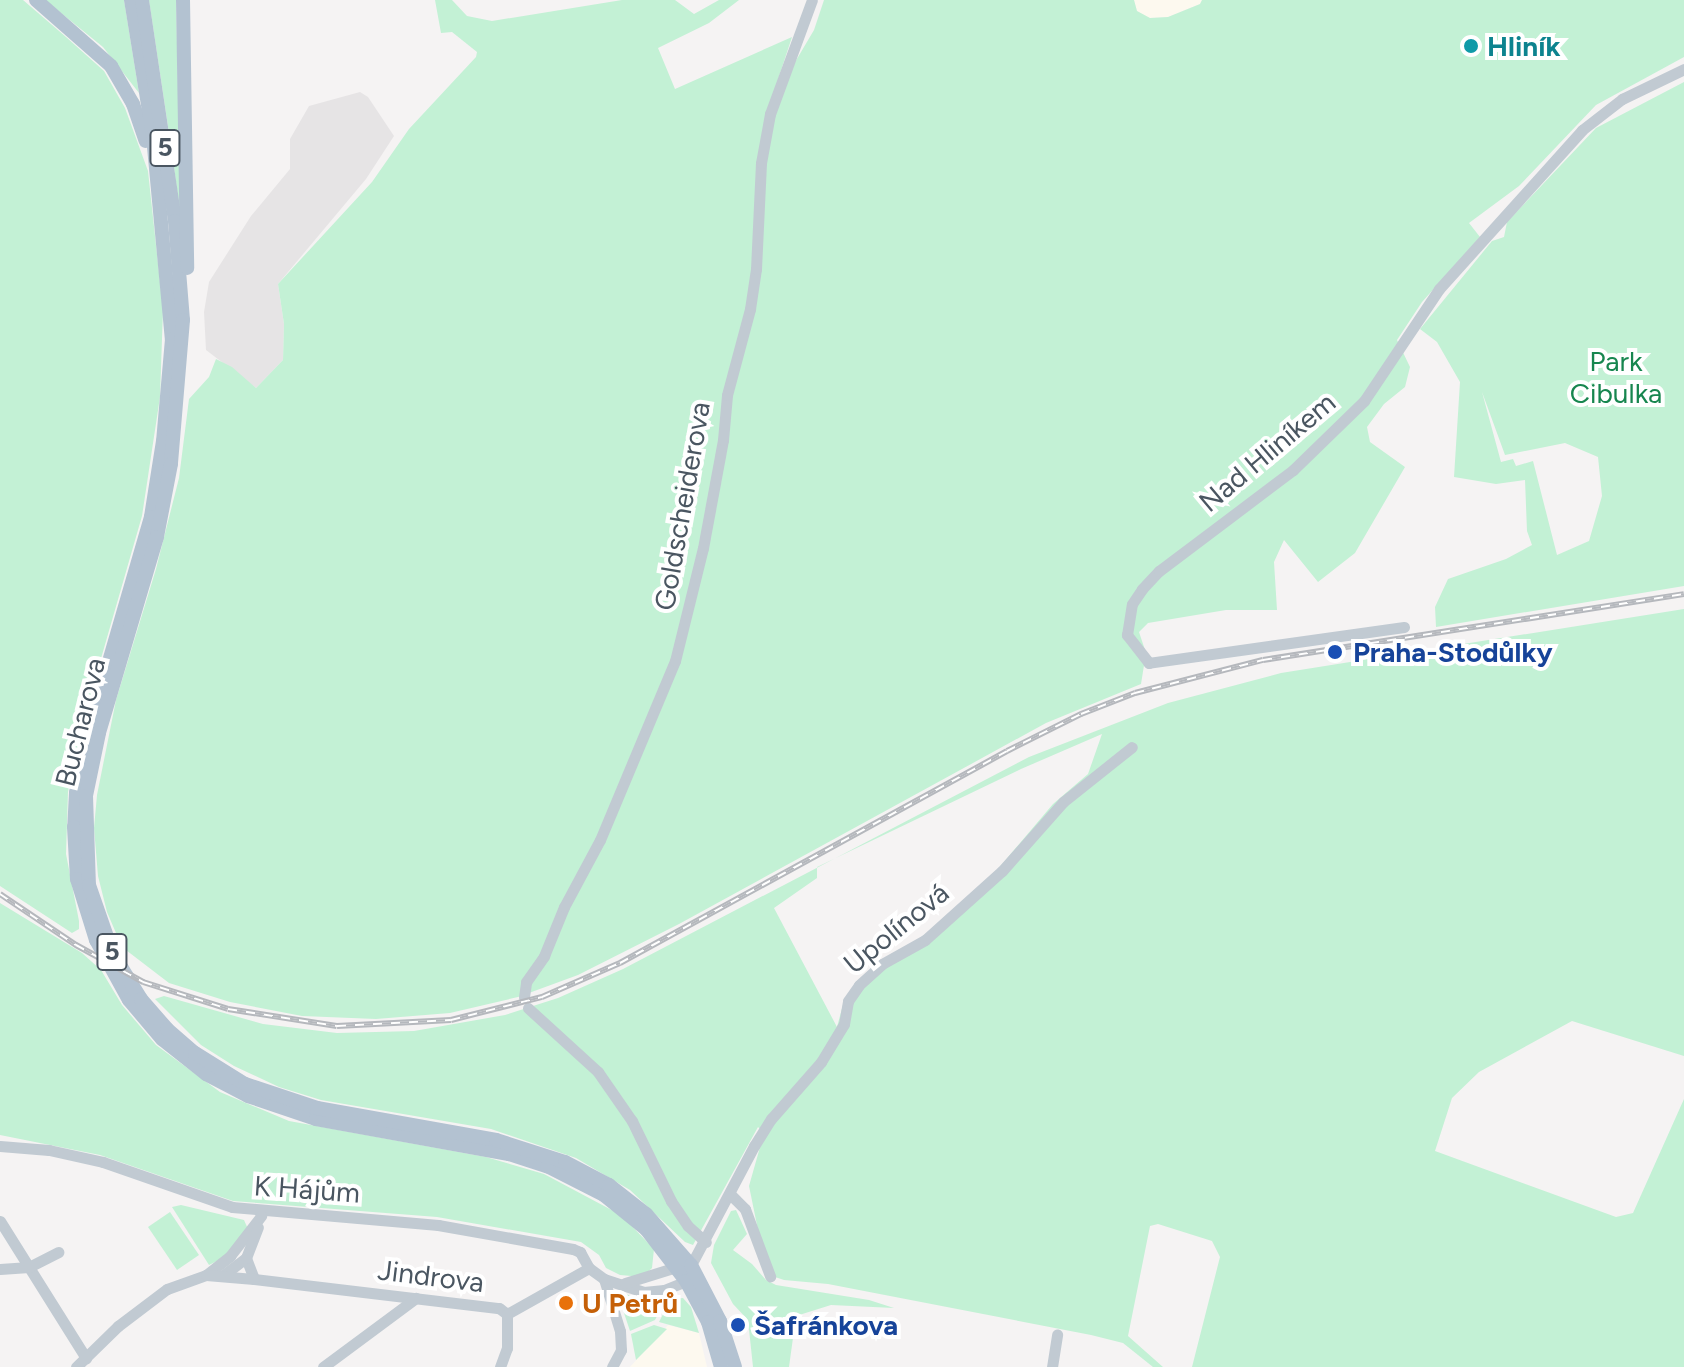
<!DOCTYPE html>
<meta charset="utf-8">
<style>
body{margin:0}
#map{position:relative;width:1684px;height:1367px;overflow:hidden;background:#f5f3f3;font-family:Figtree,sans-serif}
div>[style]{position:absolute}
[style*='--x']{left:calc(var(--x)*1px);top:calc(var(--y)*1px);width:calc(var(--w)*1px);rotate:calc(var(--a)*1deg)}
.commercial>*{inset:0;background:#fdf9ef}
.education>*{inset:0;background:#e6e4e5}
.green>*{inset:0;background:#c3f1d5}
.minor>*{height:11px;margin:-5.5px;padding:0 5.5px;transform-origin:5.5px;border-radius:5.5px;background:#c1cad2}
.major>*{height:14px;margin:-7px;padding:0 7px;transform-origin:7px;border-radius:7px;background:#b3c2d1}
.rail>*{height:6px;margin-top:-3px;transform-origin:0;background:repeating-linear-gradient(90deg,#fff 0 9px,#b5b8bd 0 18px);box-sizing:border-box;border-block:2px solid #b5b8bd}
.dots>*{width:22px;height:22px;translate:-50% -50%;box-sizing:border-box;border:4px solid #fff;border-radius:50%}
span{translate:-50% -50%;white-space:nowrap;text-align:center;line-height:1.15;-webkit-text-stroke:8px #fff;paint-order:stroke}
.shield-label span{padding:2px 6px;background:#fff;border:2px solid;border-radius:6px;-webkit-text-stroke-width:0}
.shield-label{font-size:26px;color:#4a5661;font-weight:700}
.culture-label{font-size:28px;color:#0d838f;font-weight:700}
.left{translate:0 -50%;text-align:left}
.park-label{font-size:28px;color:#17864f}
.street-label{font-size:28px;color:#4a5661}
.transit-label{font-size:28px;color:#164399;font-weight:700}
.food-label{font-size:28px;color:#c56008;font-weight:700}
</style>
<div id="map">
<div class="commercial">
<i style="clip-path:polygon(1134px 0,1202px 0,1200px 4px,1168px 17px,1149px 18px,1137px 11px)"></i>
<i style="clip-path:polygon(668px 1325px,699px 1333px,707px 1367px,630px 1367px)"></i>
</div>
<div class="education">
<i style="clip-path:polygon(360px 92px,368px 97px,394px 136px,366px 179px,278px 284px,284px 324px,283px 360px,256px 388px,206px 350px,204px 312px,209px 282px,251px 216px,290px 169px,290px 139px,309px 106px)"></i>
</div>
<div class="green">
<i style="clip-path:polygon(0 0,23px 0,66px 37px,104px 71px,125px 108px,148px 171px,163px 310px,160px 397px,142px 516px,81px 728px,68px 792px,66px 854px,79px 921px,79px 929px,72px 933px,0 886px)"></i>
<i style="clip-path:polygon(45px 0,124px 0,139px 93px,103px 47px)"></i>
<i style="clip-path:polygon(149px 0,176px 0,181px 217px,172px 153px)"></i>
<i style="clip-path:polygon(435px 0,452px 0,467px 16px,492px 21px,622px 0,675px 0,694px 14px,719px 0,739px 0,709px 23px,658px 48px,675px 89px,792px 37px,767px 113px,769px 133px,788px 74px,814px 30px,824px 0,1134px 0,1137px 11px,1150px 18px,1168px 17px,1200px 4px,1202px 0,1684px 0,1684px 57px,1596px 105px,1519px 186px,1469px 223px,1480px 237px,1422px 302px,1397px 340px,1410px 367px,1405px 387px,1384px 404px,1367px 427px,1370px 442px,1405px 467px,1355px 553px,1318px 582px,1284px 540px,1274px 562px,1277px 610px,1226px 610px,1148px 623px,1139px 632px,1146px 653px,1141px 684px,1046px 723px,679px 924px,578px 975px,518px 997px,450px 1013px,376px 1019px,302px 1016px,230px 1002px,169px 983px,122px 947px,107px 912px,98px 876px,94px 828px,97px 795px,116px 700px,156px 569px,179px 478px,189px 399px,209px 377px,216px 359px,232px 367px,256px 388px,283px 360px,284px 324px,278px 284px,372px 182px,409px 129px,476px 57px,477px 52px,452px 32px,441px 33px)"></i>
<i style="clip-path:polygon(evenodd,1684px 82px,1684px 586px,1436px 627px,1435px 607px,1448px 579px,1506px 559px,1532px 545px,1527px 531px,1525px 480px,1496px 484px,1454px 477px,1460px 382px,1437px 342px,1420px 329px,1492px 241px,1504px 237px,1507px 222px,1596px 128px,1684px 82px,1482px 392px,1505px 455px,1565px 443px,1598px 457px,1602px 496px,1589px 541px,1557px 555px,1533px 461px,1516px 466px,1513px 459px,1501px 462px,1482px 392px)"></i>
<i style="clip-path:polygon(evenodd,1684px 609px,1684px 1056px,1572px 1021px,1479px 1072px,1452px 1098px,1435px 1151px,1616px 1217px,1633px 1213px,1684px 1099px,1684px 1367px,1192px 1367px,1220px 1257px,1212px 1241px,1158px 1224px,1150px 1226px,1128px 1336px,1163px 1367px,1153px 1367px,1123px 1343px,1091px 1335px,828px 1284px,784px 1280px,775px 1277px,758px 1230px,749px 1186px,764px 1133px,758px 1127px,693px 1245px,685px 1242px,630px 1190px,576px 1158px,491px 1129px,321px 1100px,279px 1087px,234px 1066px,201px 1045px,155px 999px,164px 996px,263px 1024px,337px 1033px,414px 1031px,505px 1015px,558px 998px,623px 969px,1029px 757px,1168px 703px,1281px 673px,1684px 609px,1102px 734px,1088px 774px,1053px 804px,998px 869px,928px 932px,844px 1001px,837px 1027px,774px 908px,817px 878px,817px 867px,1021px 769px,1102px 734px)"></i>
<i style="clip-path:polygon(0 903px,82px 953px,101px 970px,122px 1005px,156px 1045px,220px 1092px,289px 1121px,486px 1157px,544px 1174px,621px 1215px,654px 1249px,652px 1268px,643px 1277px,620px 1275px,606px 1268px,599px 1255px,581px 1242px,437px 1217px,233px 1201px,100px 1155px,0 1135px)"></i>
<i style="clip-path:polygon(181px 1205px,244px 1220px,248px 1229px,225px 1257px,209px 1265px,172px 1207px)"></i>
<i style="clip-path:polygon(736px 1210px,747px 1234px,733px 1250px,752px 1264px,766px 1280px,776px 1285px,869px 1300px,894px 1308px,831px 1305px,796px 1316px,789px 1367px,753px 1367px,748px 1320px,733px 1304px,711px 1263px,714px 1245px,731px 1211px)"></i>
<i style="clip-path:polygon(170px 1212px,199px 1255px,177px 1270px,148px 1227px)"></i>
<i style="clip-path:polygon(623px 1293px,645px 1301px,665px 1301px,655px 1320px,630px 1331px,619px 1298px)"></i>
<i style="clip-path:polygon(683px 1298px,691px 1307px,699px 1333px,659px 1322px,671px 1299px)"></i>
<i style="clip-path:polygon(654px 1325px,667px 1329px,636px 1360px,631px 1334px)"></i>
</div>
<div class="minor">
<i style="--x:1404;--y:627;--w:258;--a:172"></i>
<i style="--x:1149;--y:663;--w:36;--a:-128"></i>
<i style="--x:1127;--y:635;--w:31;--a:-81"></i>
<i style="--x:1132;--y:604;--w:18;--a:-56"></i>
<i style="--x:1142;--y:589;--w:25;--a:-47"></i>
<i style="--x:1159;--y:571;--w:168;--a:-37"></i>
<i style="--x:1293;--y:470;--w:99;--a:-44.2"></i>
<i style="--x:1364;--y:401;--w:135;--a:-56.2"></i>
<i style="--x:1439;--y:289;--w:214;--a:-48"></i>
<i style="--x:1582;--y:130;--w:51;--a:-37.8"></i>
<i style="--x:1622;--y:99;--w:69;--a:-25.8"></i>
<i style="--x:524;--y:997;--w:15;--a:-82"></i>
<i style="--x:526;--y:982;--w:32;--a:-55"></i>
<i style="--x:544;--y:956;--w:53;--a:-67.8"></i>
<i style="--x:564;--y:907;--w:76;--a:-61.8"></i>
<i style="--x:600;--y:840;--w:194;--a:-67.3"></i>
<i style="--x:675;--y:661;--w:116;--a:-76.1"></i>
<i style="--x:703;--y:548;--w:110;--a:-79.5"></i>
<i style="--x:723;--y:440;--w:45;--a:-84.9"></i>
<i style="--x:727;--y:395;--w:89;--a:-75"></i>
<i style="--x:750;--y:309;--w:40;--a:-81.5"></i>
<i style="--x:756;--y:269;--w:106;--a:-87.3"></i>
<i style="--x:761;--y:163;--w:50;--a:-79.6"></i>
<i style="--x:770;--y:114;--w:121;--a:-69.8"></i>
<i style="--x:528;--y:1008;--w:95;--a:42.4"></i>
<i style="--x:598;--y:1072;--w:60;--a:55.2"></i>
<i style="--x:632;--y:1121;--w:89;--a:64"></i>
<i style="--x:671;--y:1201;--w:30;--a:56"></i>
<i style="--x:688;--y:1226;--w:24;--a:42"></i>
<i style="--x:0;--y:1146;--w:49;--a:4.7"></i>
<i style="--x:49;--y:1150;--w:55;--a:12.5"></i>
<i style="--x:103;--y:1162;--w:137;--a:19.2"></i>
<i style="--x:232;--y:1207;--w:207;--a:5"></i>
<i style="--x:438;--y:1225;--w:137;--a:10.1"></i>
<i style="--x:573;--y:1249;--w:8;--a:23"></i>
<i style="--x:580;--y:1252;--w:18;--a:61"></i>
<i style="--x:589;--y:1268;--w:19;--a:36"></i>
<i style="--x:604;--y:1279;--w:42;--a:18"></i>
<i style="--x:644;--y:1292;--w:20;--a:-6"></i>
<i style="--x:664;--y:1290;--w:24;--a:-22"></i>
<i style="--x:686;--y:1281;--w:17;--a:-73"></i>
<i style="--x:691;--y:1265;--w:135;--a:-62.1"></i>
<i style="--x:754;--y:1146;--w:32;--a:-58"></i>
<i style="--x:771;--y:1119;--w:76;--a:-48.7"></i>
<i style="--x:821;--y:1062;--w:44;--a:-58.8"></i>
<i style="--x:844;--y:1024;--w:23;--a:-80"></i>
<i style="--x:848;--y:1001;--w:19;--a:-55"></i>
<i style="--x:859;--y:985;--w:31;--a:-42"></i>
<i style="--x:882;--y:964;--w:49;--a:-29.2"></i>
<i style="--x:925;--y:940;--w:103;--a:-41.9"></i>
<i style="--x:1002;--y:871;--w:92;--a:-48.5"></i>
<i style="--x:1063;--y:802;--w:88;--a:-38.6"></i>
<i style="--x:731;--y:1195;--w:20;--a:45"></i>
<i style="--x:745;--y:1209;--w:72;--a:69.5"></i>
<i style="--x:0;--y:1221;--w:162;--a:57.9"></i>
<i style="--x:246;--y:1258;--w:22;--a:69"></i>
<i style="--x:254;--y:1279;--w:247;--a:6.8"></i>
<i style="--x:499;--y:1308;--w:10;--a:37"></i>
<i style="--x:0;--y:1269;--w:29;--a:-4"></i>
<i style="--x:29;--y:1267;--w:33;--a:-27"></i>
<i style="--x:206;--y:1275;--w:31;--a:-38"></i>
<i style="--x:230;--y:1256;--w:51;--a:-52.2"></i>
<i style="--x:222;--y:1276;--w:30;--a:-37"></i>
<i style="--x:246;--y:1258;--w:33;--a:-69"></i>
<i style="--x:604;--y:1279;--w:54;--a:72.9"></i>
<i style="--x:620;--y:1331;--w:19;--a:87"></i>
<i style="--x:621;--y:1350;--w:19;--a:118"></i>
<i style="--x:625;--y:1283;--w:58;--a:-17.2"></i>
<i style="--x:507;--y:1314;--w:94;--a:-29.3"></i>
<i style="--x:76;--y:1367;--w:59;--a:-44.3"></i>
<i style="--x:118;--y:1326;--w:61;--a:-37.1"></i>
<i style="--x:167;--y:1289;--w:41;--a:-19.7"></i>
<i style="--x:206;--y:1275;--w:48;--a:4.8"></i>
<i style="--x:323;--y:1367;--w:116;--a:-36.6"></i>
<i style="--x:500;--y:1367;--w:20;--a:-70"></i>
<i style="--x:507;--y:1348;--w:34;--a:-90"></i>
<i style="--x:1052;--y:1367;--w:33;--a:-81"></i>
</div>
<div class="major">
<i style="--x:36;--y:0;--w:100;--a:41.3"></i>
<i style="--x:111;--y:66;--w:44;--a:59.9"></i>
<i style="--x:133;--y:104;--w:39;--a:71"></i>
<i style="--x:131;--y:0;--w:138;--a:80.8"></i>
<i style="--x:153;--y:136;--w:204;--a:84.7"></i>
<i style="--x:172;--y:339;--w:102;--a:95"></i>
<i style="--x:163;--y:441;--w:77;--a:99"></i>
<i style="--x:151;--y:517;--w:222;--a:106.2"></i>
<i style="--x:89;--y:730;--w:64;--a:101.7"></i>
<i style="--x:76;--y:793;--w:34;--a:93"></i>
<i style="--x:74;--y:827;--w:52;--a:86.7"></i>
<i style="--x:77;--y:879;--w:64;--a:72.7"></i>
<i style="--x:96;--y:940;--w:68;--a:61.2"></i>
<i style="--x:129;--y:1000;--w:51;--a:49.8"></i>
<i style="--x:162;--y:1039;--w:56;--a:38.5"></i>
<i style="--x:206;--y:1074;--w:47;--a:27.6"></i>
<i style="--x:248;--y:1096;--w:72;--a:18.7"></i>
<i style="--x:316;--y:1119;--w:196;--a:10.3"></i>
<i style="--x:509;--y:1154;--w:40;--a:18"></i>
<i style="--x:547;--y:1166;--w:64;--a:27"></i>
<i style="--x:604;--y:1195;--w:54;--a:39"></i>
<i style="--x:646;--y:1229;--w:66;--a:52.4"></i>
<i style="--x:686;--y:1281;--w:47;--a:61.8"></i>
<i style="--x:708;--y:1322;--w:47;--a:73.9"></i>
<i style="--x:142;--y:0;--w:223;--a:81.5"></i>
<i style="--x:175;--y:221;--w:99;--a:85.4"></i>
<i style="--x:183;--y:320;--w:144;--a:94.8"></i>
<i style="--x:171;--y:464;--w:74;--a:100.9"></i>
<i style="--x:157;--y:537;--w:204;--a:106.5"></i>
<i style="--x:99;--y:733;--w:64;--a:101.7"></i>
<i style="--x:86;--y:796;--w:89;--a:88.1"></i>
<i style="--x:89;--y:885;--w:73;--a:70.8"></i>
<i style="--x:113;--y:954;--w:53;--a:58.1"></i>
<i style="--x:141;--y:999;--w:40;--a:49"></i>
<i style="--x:167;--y:1029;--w:37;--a:41"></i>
<i style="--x:195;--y:1053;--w:59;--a:31.8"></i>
<i style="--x:245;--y:1084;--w:76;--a:18.4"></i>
<i style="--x:317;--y:1108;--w:182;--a:10.1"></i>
<i style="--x:496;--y:1140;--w:72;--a:17.7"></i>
<i style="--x:565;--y:1162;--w:50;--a:27.6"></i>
<i style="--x:609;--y:1185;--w:47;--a:38.1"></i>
<i style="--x:646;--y:1214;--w:68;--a:48.6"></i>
<i style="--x:691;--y:1265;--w:63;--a:62.6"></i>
<i style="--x:720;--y:1321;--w:48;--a:71.9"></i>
<i style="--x:183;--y:0;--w:268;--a:89.1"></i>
</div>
<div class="rail">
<i style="--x:0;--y:894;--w:92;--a:33.9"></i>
<i style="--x:76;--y:945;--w:77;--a:28.9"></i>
<i style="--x:143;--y:982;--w:89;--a:17.6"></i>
<i style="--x:228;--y:1009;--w:110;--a:8.9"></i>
<i style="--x:337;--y:1026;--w:114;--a:-3"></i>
<i style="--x:451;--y:1020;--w:94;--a:-14.2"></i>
<i style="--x:542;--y:997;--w:85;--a:-23.6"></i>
<i style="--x:620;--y:963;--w:441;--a:-28.7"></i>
<i style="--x:1007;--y:751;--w:83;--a:-26.6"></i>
<i style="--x:1081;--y:714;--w:58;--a:-21.3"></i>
<i style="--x:1135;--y:693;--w:132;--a:-14.5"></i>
<i style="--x:1263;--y:660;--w:426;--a:-8.9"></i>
</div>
<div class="dots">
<i style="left:1471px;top:46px;background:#0f9aa8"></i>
<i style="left:1335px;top:652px;background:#1a4fb4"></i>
<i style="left:566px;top:1303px;background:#e8710a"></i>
<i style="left:738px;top:1325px;background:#1a4fb4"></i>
</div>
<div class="shield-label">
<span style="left:165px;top:148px">5</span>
<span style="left:112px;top:952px">5</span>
</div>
<div class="culture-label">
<span class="left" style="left:1487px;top:46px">Hliník</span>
</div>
<div class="park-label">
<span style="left:1616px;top:377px">Park<br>Cibulka</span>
</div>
<div class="street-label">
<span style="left:1267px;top:452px;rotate:-40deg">Nad Hliníkem</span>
<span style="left:682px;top:506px;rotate:-80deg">Goldscheiderova</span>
<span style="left:80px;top:722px;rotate:-76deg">Bucharova</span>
<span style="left:896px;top:928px;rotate:-39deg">Upolínová</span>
<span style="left:307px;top:1189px;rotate:4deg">K Hájům</span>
<span style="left:431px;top:1276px;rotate:7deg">Jindrova</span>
</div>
<div class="transit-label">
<span class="left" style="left:1353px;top:652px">Praha-Stodůlky</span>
<span class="left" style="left:754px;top:1325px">Šafránkova</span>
</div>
<div class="food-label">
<span class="left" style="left:582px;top:1303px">U Petrů</span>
</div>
</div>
